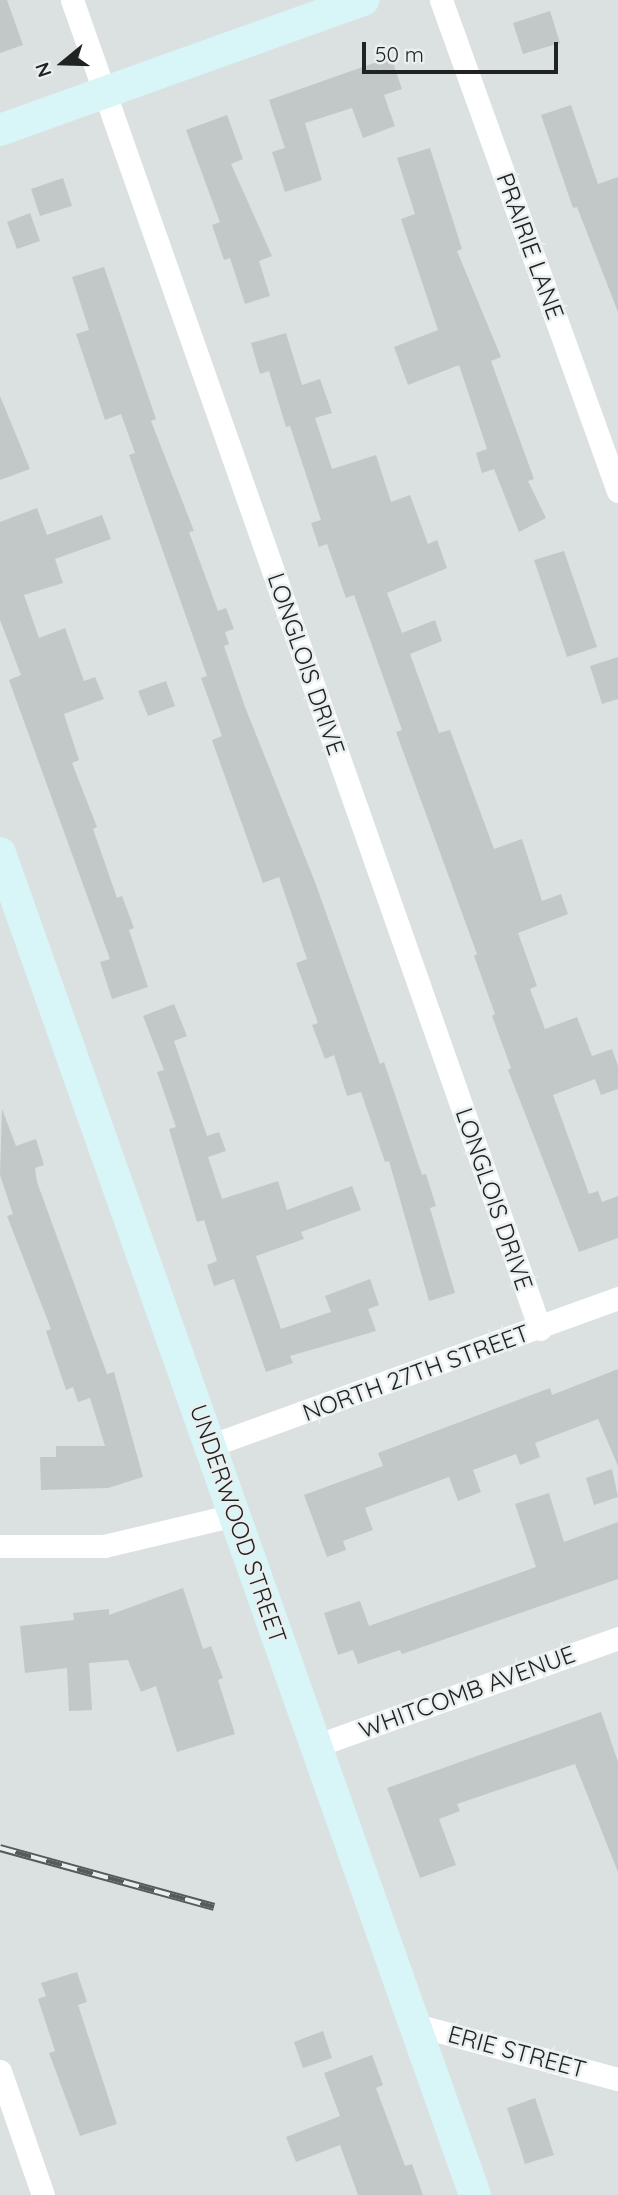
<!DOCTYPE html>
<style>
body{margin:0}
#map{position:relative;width:618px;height:2195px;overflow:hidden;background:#dbe1e1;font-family:Quicksand,sans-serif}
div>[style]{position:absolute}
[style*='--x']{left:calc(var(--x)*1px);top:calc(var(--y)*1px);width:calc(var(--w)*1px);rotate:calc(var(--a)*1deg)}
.building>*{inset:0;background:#c2c7c7}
.street>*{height:23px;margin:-11.5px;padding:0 11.5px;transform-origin:11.5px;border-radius:11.5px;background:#fff}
.secondary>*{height:32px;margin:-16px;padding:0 16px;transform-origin:16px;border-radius:16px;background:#d8f5f7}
.rail>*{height:8px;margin-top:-4px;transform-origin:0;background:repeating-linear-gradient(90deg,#e9eeee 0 16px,#565a5a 0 32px);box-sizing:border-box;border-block:2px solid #565a5a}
span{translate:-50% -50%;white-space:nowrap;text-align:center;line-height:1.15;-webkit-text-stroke:5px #e9eeee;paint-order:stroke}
.street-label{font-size:24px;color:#212323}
.north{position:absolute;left:28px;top:28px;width:70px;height:70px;-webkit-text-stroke:5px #e9eeee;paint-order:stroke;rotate:251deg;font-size:19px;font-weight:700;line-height:28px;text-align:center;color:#212323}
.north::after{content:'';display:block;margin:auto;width:24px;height:32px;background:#212323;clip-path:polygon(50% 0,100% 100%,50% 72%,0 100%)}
.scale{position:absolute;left:362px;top:42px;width:196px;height:32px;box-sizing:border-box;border:4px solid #212323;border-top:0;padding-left:9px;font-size:21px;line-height:24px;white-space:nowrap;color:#212323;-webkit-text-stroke:5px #e9eeee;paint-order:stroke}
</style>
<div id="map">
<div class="building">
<i style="clip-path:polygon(0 0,7px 0,23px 45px,0 53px)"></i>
<i style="clip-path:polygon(550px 11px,560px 43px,523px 54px,513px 23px)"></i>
<i style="clip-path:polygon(391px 57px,402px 89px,384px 95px,395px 126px,363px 138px,352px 108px,305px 123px,322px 180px,285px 192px,272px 152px,285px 148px,269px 100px)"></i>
<i style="clip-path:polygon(571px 105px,598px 184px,618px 177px,618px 312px,577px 207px,573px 208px,541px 115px)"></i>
<i style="clip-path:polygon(227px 115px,243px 159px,231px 164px,272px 256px,259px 261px,270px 296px,245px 304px,230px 258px,224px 260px,212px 225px,220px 222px,186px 130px)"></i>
<i style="clip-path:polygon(430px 148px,462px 249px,457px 251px,501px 357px,491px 361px,534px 479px,528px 481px,546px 518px,519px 532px,494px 469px,482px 473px,476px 453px,487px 449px,459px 365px,408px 385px,394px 347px,438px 330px,401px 219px,415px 214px,397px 158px)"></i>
<i style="clip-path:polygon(63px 178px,72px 206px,40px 216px,31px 189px)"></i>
<i style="clip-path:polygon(30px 213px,40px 241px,17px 249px,7px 222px)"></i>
<i style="clip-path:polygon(104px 267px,156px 419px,151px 421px,194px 531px,189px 532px,218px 611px,226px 608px,234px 629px,225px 632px,229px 644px,224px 646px,245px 707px,315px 882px,380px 1064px,384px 1062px,422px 1175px,426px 1174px,436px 1206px,430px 1208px,455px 1293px,429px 1301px,389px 1161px,385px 1162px,361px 1092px,347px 1096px,334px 1055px,325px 1059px,312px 1025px,318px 1023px,296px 963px,307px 959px,279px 877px,263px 883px,212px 740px,222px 736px,201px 678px,207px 676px,129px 455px,135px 453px,121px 414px,105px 420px,76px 334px,89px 330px,72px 277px)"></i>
<i style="clip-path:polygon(286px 333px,302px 385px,320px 379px,332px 413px,315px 418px,332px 469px,376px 455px,391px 502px,410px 495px,428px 544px,437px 540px,447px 568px,387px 593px,402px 633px,435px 620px,442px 641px,410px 654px,439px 733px,450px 730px,494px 849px,522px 839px,542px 901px,561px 894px,568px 914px,518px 933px,537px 986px,530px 989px,545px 1029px,577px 1017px,592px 1056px,612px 1049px,618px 1066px,618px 1089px,601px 1095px,595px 1079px,553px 1095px,589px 1194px,598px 1191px,602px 1202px,618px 1196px,618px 1238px,579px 1252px,508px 1070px,511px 1068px,492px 1016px,495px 1014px,474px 956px,477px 954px,396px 732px,402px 730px,354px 595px,346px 598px,327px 544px,319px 547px,311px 523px,321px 520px,290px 426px,286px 427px,269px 371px,260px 374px,251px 343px)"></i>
<i style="clip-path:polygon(0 396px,30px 469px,0 480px)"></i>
<i style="clip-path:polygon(37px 508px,47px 535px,102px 515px,111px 539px,55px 559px,63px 583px,24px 595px,39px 638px,65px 628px,84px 681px,95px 677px,104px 699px,64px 714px,79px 760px,72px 763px,97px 827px,93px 829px,117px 898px,122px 896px,134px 928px,129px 930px,148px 987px,112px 999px,100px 962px,110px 959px,9px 680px,21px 675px,0 620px,0 522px)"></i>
<i style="clip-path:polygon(564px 551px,597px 647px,567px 657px,534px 560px)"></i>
<i style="clip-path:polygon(618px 657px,618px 699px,602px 704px,590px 666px)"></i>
<i style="clip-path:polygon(166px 681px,175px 706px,148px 716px,138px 691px)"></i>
<i style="clip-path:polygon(174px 1004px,187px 1036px,174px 1041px,207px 1136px,219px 1132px,226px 1151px,208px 1157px,222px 1199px,278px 1181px,287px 1210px,352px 1186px,361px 1210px,301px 1232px,304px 1239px,256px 1256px,281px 1329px,331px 1312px,325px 1296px,370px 1279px,379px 1305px,368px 1309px,376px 1331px,290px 1356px,293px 1363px,266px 1372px,234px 1279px,214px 1286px,207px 1265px,217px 1261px,204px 1220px,197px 1222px,169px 1129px,176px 1127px,157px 1072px,164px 1070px,143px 1016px)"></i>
<i style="clip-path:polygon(2px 1109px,16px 1146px,36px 1139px,44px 1165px,35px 1168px,37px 1182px,107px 1374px,114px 1372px,143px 1477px,108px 1488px,41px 1490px,40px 1457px,56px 1457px,56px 1446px,105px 1446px,90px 1398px,78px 1402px,73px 1387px,66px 1390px,46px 1331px,51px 1329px,7px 1216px,13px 1214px,0 1175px)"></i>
<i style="clip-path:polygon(618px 1369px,618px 1466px,598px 1419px,535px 1443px,540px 1457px,520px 1465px,516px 1454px,473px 1470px,481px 1492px,458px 1501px,449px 1477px,365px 1508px,373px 1530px,343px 1541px,346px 1550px,327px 1557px,304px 1495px,383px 1466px,378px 1453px,550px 1388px,552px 1395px)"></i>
<i style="clip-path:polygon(612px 1469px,618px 1497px,594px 1505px,586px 1478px)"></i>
<i style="clip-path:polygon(549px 1493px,564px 1542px,618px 1522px,618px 1579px,402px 1654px,400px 1650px,358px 1664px,353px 1650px,338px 1655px,324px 1613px,360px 1601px,369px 1626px,536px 1567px,515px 1504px)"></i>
<i style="clip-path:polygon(183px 1588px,203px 1649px,211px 1646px,223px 1678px,218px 1680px,235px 1734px,177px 1752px,156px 1686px,141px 1692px,128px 1660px,89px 1663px,92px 1710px,69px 1711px,67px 1668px,25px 1673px,20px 1626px,74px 1620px,73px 1613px,109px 1609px,109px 1615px)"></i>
<i style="clip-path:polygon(601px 1712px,618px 1762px,618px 1872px,575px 1764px,457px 1804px,460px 1811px,439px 1819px,456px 1865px,420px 1878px,387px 1788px)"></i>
<i style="clip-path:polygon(77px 1972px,87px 2002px,78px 2005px,117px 2124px,80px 2136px,49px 2053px,55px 2051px,38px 1999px,46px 1996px,41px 1983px)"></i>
<i style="clip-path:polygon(323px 2031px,332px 2058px,303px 2068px,294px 2042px)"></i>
<i style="clip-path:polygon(372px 2055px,383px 2085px,376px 2088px,405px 2166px,412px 2164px,423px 2195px,358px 2195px,340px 2145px,296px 2162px,286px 2137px,340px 2116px,324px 2073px)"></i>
<i style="clip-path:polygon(535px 2098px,554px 2155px,525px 2164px,507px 2108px)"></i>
</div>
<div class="street">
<i style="--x:72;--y:0;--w:1409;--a:70.6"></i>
<i style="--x:441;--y:0;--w:522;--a:70.18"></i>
<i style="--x:212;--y:1445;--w:432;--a:-19.9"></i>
<i style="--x:0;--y:1546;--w:104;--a:0"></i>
<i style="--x:104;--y:1546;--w:134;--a:-13.4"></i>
<i style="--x:315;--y:1746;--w:322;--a:-19.6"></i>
<i style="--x:416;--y:2025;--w:209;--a:15"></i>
<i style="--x:0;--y:2071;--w:131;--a:70.9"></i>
</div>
<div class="secondary">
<i style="--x:0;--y:130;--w:386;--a:-19.7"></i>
<i style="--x:0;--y:853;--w:1424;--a:70.51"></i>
</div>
<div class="rail">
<i style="--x:0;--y:1848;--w:222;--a:15.4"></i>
</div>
<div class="street-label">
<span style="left:530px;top:246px;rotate:70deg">PRAIRIE LANE</span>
<span style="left:306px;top:664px;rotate:71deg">LONGLOIS DRIVE</span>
<span style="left:494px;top:1199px;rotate:71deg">LONGLOIS DRIVE</span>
<span style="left:416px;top:1373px;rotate:-20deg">NORTH 27TH STREET</span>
<span style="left:238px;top:1524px;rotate:71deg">UNDERWOOD STREET</span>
<span style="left:467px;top:1692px;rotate:-20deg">WHITCOMB AVENUE</span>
<span style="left:517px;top:2052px;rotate:15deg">ERIE STREET</span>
</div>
<div class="north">N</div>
<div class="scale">50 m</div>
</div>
